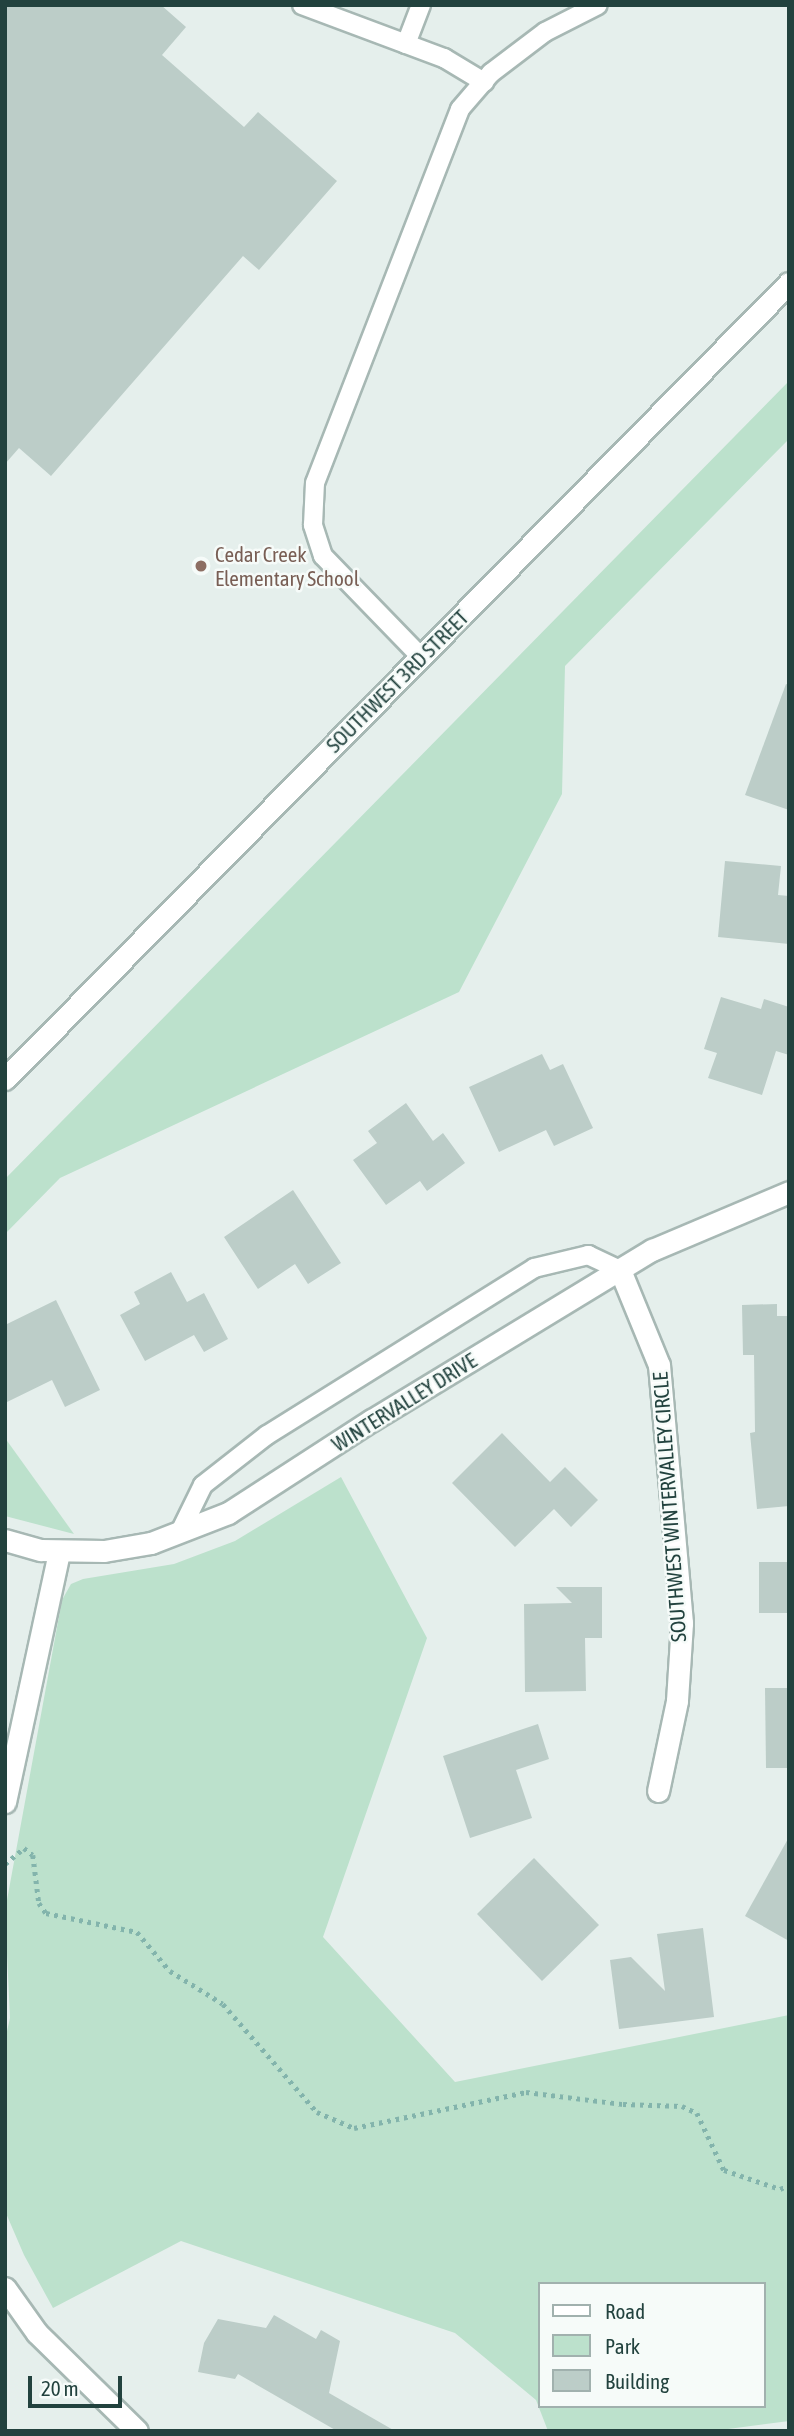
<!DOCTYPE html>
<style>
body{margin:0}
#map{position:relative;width:794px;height:2436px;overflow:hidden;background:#e5efec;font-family:"Asap Condensed",sans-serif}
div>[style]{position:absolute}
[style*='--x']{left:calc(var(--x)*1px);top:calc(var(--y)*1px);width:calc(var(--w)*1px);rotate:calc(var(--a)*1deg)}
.green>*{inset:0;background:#bce1cc}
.building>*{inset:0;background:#bccdc8}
.path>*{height:4.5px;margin-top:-2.25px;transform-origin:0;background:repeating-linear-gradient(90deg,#83b4ac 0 3.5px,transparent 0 8.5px)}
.roads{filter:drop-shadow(2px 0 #a7b8b4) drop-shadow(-2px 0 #a7b8b4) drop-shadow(0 2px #a7b8b4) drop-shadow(0 -2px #a7b8b4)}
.lane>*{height:18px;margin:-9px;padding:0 9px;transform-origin:9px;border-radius:9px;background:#fff}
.street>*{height:21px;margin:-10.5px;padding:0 10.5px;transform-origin:10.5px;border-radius:10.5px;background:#fff}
.secondary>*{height:21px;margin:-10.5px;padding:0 10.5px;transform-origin:10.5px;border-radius:10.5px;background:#fff}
.dots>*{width:19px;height:19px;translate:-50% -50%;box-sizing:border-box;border:4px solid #f6fbf9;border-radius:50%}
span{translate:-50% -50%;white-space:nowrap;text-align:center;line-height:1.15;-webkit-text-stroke:5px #f6fbf9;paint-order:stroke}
.education-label{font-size:21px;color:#785e54}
.left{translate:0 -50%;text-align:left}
.street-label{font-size:21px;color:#22423e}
.frame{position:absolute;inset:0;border:7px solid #22423e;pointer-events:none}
.legend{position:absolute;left:538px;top:2282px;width:228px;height:126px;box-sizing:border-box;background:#f6fbf9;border:2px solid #a1b1ae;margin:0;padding:9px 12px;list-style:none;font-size:21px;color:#22423e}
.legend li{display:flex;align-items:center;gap:14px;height:35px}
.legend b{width:35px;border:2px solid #a1b1ae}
.scale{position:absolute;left:28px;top:2376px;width:94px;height:32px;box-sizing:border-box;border:4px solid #22423e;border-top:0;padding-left:9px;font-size:21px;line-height:24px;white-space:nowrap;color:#22423e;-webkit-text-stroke:5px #f6fbf9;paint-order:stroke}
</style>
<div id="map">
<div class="green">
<i style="clip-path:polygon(789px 381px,789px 439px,565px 666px,562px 794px,459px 992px,60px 1178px,5px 1234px,5px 1179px)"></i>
<i style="clip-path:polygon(5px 1438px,74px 1534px,5px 1516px)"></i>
<i style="clip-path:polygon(evenodd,341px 1477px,427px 1638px,323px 1937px,455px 2082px,789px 2015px,789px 2421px,713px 2431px,548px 2431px,536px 2400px,455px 2333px,181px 2241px,53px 2308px,24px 2255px,5px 2211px,5px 2040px,10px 2018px,5px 1911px,62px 1600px,71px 1584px,83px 1579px,174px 1564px,235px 1541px,341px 1477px,540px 2284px,764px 2284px,764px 2406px,540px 2406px,540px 2284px)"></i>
</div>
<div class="building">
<i style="clip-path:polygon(5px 5px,161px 5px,186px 27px,162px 55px,244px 127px,258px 112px,337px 181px,259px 270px,243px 256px,51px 476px,19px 448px,5px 464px)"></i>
<i style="clip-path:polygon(786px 684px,789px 685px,789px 810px,745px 795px)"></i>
<i style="clip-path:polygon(725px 861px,781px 866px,778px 895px,789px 896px,789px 944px,718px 937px)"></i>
<i style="clip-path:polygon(721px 997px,761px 1009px,764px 999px,789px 1007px,789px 1055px,776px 1051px,762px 1095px,708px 1078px,717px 1053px,704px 1049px)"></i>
<i style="clip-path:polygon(542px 1054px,550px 1070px,563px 1064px,593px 1128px,554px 1146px,546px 1130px,499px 1152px,469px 1087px)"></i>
<i style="clip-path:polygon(406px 1103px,433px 1141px,443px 1133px,465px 1163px,427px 1191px,420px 1181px,386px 1205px,353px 1160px,377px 1143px,368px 1131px)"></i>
<i style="clip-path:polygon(293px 1190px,341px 1263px,308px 1284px,295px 1264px,258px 1289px,224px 1237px)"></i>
<i style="clip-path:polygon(171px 1272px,187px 1302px,204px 1293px,228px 1339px,204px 1352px,194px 1335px,145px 1361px,120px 1315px,140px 1304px,134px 1292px)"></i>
<i style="clip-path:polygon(56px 1300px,100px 1390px,65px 1407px,52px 1380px,5px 1403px,5px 1325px)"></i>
<i style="clip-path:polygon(777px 1304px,777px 1316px,789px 1316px,789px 1506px,757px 1509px,750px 1433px,755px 1432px,754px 1355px,743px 1355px,742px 1305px)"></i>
<i style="clip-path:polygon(502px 1433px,550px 1482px,565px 1467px,598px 1500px,571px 1527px,554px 1509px,515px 1547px,452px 1483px)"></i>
<i style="clip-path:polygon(759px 1562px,789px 1562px,789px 1613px,759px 1613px)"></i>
<i style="clip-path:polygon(556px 1587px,602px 1587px,602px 1638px,585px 1638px,586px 1691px,525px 1692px,524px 1604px,572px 1603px)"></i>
<i style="clip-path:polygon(765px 1688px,789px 1688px,789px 1768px,766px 1768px)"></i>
<i style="clip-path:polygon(538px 1724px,549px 1759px,516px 1770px,532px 1818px,470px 1838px,443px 1756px)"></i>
<i style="clip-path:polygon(789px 1837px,789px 1941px,745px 1916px)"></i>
<i style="clip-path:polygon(534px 1858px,599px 1925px,542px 1981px,477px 1914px)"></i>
<i style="clip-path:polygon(703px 1928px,714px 2017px,619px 2029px,610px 1960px,631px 1957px,665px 1991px,657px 1934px)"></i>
<i style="clip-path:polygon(274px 2315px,316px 2339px,321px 2330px,340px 2341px,329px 2393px,395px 2431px,337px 2431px,238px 2374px,235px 2379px,198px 2372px,204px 2343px,218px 2319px,266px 2328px)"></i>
</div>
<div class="path">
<i style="--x:5;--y:1864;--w:25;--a:-40"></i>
<i style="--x:24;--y:1848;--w:11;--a:38"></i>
<i style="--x:33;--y:1855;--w:48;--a:82.9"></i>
<i style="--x:39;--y:1903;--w:12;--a:55"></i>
<i style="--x:46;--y:1913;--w:93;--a:11.8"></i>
<i style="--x:137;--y:1932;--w:51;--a:49.8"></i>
<i style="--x:170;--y:1971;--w:62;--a:31.9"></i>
<i style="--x:223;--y:2004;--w:143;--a:49"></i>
<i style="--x:317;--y:2112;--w:40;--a:23.4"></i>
<i style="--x:354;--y:2128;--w:176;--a:-11.8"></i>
<i style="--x:526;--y:2092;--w:98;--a:7.1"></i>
<i style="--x:623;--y:2104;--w:59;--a:1.9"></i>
<i style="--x:682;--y:2106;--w:17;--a:25"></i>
<i style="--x:697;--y:2113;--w:63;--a:64.7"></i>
<i style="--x:724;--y:2170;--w:59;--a:18.7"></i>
<i style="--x:780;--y:2189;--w:10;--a:-24"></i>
</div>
<div class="roads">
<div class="lane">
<i style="--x:302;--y:5;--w:152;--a:20.5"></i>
<i style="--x:444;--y:58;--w:47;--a:31"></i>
<i style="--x:406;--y:44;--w:42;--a:-69"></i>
<i style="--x:421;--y:657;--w:141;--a:-134.1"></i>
<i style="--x:323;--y:556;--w:33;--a:-108"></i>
<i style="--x:313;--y:525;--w:42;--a:-87.3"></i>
<i style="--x:315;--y:483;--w:401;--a:-68.8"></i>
<i style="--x:460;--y:109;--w:48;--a:-49.3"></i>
<i style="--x:491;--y:73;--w:68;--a:-37.2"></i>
<i style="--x:545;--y:32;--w:59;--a:-27"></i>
<i style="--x:180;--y:1532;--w:52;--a:-63.9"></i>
<i style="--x:203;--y:1485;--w:81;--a:-38"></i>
<i style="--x:267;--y:1435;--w:315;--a:-32"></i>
<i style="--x:534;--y:1268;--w:56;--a:-13.5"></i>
<i style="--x:588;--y:1255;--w:35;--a:25"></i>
</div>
<div class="street">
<i style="--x:620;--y:1270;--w:103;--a:67.7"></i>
<i style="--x:659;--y:1365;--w:259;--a:84.9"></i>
<i style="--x:682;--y:1623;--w:78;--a:93.7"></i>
<i style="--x:677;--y:1701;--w:92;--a:101.9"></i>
<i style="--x:5;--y:1540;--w:37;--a:16"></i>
<i style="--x:41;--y:1550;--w:63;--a:0.9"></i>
<i style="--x:104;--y:1551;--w:48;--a:-9.7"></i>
<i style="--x:151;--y:1543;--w:83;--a:-21.3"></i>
<i style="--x:228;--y:1513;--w:171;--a:-32.9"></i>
<i style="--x:372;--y:1420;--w:328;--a:-31.3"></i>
<i style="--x:652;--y:1250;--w:149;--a:-22.9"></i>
<i style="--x:5;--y:1802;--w:256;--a:-77.8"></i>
<i style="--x:5;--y:2288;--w:55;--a:54.6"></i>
<i style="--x:37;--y:2333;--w:140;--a:44.4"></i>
</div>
<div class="secondary">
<i style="--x:5;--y:1079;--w:1117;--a:-45.44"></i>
</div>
</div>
<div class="dots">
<i style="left:201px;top:566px;background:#8d6e63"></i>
</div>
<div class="education-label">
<span class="left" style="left:215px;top:566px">Cedar Creek<br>Elementary School</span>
</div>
<div class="street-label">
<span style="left:397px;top:681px;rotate:-45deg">SOUTHWEST 3RD STREET</span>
<span style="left:404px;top:1402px;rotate:-32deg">WINTERVALLEY DRIVE</span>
<span style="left:669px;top:1507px;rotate:-94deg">SOUTHWEST WINTERVALLEY CIRCLE</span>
</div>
<div class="frame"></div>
<ul class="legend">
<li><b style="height:9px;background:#fff"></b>Road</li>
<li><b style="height:19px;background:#bce1cc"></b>Park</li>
<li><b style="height:19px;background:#bccdc8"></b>Building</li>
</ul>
<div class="scale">20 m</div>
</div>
